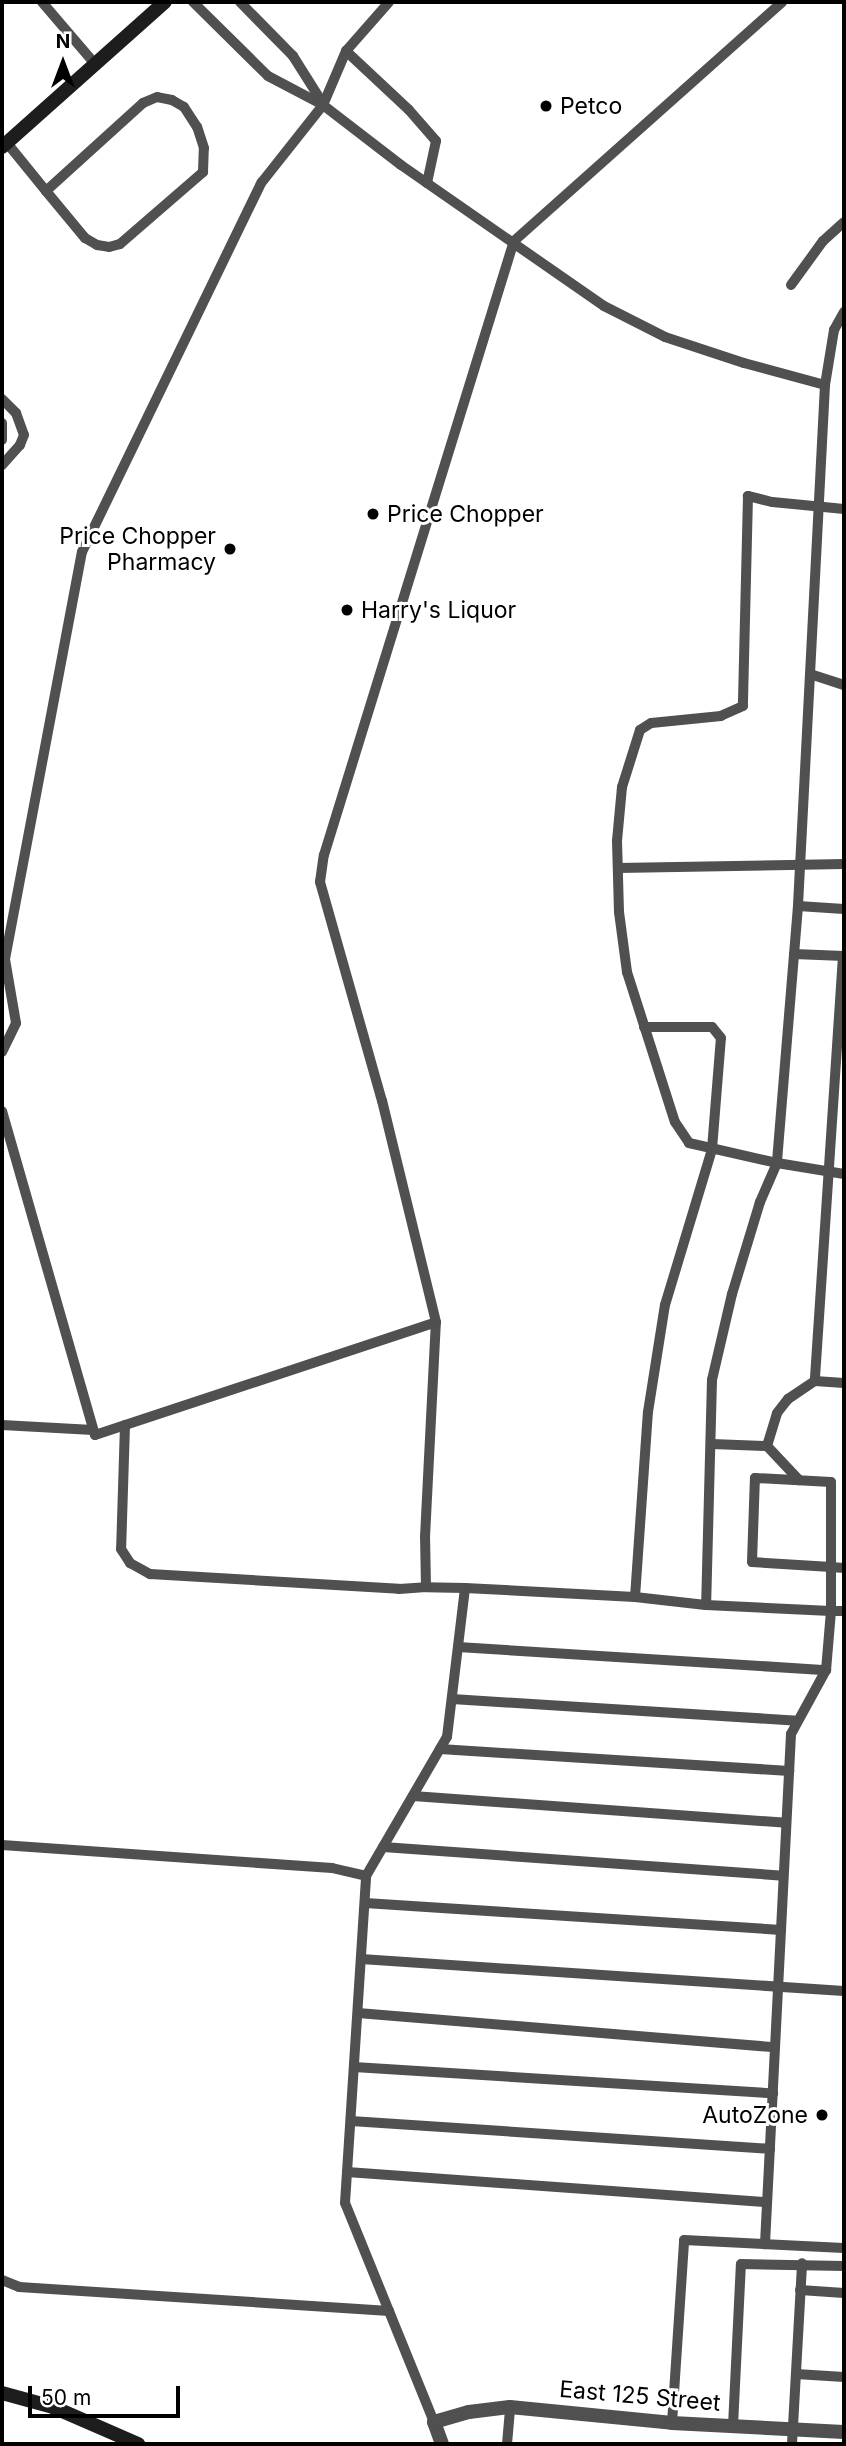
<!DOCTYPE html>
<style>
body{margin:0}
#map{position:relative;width:846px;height:2446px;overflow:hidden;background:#fff;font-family:Inter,sans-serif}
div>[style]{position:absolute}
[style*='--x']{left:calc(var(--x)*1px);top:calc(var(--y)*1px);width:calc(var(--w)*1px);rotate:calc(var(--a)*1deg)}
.lane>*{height:10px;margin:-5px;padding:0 5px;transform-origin:5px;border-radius:5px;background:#505050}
.street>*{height:14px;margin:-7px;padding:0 7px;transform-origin:7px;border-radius:7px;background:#505050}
.secondary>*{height:14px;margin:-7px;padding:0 7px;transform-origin:7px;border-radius:7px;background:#1d1d1d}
.dots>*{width:19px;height:19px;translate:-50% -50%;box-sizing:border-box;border:4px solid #fff;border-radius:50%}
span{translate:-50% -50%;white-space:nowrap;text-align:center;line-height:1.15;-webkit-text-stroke:6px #fff;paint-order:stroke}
.poi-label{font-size:23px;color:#000}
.left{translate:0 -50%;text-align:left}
.right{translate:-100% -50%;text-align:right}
.street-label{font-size:23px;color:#000}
.frame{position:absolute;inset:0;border:4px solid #000;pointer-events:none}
.north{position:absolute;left:28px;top:28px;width:70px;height:70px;-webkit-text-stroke:5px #fff;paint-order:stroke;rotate:0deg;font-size:19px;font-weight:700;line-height:28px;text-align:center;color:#000}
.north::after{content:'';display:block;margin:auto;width:24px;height:32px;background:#000;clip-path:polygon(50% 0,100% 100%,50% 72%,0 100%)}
.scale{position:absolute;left:28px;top:2386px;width:152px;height:32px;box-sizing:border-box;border:4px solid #000;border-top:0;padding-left:9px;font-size:21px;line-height:24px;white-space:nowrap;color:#000;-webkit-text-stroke:5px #fff;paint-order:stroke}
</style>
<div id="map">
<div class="lane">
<i style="--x:42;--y:2;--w:82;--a:49.5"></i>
<i style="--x:193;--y:2;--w:105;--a:44.6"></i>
<i style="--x:268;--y:76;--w:62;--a:27.8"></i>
<i style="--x:323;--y:105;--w:98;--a:37.6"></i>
<i style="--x:401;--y:165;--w:247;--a:34.8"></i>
<i style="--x:604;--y:306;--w:68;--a:26.9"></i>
<i style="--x:665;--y:337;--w:83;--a:18.2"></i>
<i style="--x:744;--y:363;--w:84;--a:15.2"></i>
<i style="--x:825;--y:385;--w:522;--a:92.97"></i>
<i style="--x:798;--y:906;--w:258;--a:94.7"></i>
<i style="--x:777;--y:1163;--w:43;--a:113.6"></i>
<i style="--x:760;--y:1202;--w:96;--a:106.9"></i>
<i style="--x:732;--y:1294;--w:88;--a:103.1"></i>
<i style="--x:712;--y:1380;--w:225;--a:91.5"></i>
<i style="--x:240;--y:2;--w:76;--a:45.5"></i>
<i style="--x:293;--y:56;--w:54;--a:57.8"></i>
<i style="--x:346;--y:51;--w:86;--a:43.1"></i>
<i style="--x:409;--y:110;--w:41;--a:48.9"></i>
<i style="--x:436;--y:141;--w:43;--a:102.1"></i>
<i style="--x:7;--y:143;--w:62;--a:50.9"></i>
<i style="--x:46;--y:191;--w:61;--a:50.3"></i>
<i style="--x:85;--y:238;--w:14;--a:30"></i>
<i style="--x:97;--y:245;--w:12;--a:9"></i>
<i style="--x:109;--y:247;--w:11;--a:-15"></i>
<i style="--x:120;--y:244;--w:110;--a:-40.9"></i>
<i style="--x:203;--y:172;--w:24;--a:-88"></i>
<i style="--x:204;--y:148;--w:22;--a:-108"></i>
<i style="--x:197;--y:127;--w:24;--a:-123"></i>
<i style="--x:184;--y:107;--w:14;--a:-150"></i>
<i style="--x:172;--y:100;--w:15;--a:-169"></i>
<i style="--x:157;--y:97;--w:15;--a:157"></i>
<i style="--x:143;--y:103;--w:131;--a:137.8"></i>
<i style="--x:791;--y:285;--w:54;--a:-54"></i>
<i style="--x:823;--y:241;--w:28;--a:-42"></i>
<i style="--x:825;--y:385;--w:56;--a:-80.7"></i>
<i style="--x:834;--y:330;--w:21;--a:-61"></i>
<i style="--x:2;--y:399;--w:20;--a:45"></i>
<i style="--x:16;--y:413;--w:23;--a:70"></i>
<i style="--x:24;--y:435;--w:11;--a:112"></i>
<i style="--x:20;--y:445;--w:27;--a:132"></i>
<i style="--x:2;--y:423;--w:17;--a:90"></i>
<i style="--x:844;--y:509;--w:72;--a:-174.4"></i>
<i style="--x:772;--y:502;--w:25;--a:-166"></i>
<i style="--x:748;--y:496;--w:210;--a:91.4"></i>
<i style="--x:743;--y:706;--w:24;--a:156"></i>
<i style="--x:721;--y:716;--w:70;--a:174.3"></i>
<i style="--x:651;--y:723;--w:13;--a:148"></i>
<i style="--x:640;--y:730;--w:60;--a:107.5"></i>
<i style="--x:622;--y:787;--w:54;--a:95.3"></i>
<i style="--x:617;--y:841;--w:71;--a:88.4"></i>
<i style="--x:619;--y:912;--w:61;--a:82.4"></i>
<i style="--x:627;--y:972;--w:157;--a:72.3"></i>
<i style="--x:675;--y:1122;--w:25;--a:56"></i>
<i style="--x:689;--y:1143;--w:90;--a:12.8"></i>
<i style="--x:777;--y:1163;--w:68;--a:9.3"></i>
<i style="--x:810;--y:674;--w:36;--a:18"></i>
<i style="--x:618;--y:868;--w:226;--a:-1"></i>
<i style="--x:798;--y:906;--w:46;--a:3.7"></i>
<i style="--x:794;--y:954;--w:50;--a:2.3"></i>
<i style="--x:843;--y:956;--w:426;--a:93.8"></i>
<i style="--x:815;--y:1381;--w:29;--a:4"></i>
<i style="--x:2;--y:1052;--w:32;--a:-64"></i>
<i style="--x:16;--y:1023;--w:65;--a:-99.8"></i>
<i style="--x:5;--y:959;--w:414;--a:-79.3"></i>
<i style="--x:82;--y:552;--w:411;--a:-64.1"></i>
<i style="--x:262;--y:182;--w:98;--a:-51.6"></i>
<i style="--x:323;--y:105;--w:59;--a:-66.9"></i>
<i style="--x:346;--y:51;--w:65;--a:-48.7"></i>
<i style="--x:2;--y:1111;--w:337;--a:74"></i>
<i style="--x:95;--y:1435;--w:359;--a:-18.3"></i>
<i style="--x:2;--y:1425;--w:91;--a:3.1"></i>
<i style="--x:125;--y:1425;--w:124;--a:91.8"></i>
<i style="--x:121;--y:1549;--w:17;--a:57"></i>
<i style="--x:130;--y:1563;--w:23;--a:29"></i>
<i style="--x:150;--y:1574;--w:249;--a:3.4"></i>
<i style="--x:399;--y:1589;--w:27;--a:-4"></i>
<i style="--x:712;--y:1444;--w:55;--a:2.1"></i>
<i style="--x:767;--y:1446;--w:47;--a:46.7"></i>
<i style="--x:767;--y:1446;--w:34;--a:-73"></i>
<i style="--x:777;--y:1413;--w:18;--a:-52"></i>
<i style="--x:788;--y:1399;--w:32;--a:-34"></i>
<i style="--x:844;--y:1568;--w:13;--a:-176"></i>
<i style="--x:831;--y:1567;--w:79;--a:-176.4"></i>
<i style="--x:752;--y:1562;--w:84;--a:-88"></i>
<i style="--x:755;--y:1478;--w:76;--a:3"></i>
<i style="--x:831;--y:1482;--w:129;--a:90"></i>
<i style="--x:831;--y:1611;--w:13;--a:0"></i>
<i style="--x:465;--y:1588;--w:170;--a:3"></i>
<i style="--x:635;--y:1597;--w:71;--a:6.4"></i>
<i style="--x:706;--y:1605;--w:125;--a:2.7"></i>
<i style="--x:831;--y:1611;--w:59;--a:94.8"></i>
<i style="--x:826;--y:1670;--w:73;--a:118.7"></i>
<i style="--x:791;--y:1734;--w:511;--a:92.92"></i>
<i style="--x:635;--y:1597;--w:185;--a:-86"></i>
<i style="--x:648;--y:1412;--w:108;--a:-81"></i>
<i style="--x:665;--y:1305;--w:163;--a:-73.2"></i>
<i style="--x:712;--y:1149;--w:111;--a:-85.4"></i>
<i style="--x:721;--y:1038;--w:14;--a:-129"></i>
<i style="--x:712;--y:1027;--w:68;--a:180"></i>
<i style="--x:458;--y:1647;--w:369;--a:3.6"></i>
<i style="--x:452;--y:1699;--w:346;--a:3.6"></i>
<i style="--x:440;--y:1749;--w:350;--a:3.6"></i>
<i style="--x:413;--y:1796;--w:374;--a:4.1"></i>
<i style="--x:2;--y:1845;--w:331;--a:4"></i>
<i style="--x:332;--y:1868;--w:35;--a:13"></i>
<i style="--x:383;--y:1847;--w:401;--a:4.1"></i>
<i style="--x:365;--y:1903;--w:417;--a:3.7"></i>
<i style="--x:361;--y:1959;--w:484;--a:3.8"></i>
<i style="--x:358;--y:2013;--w:418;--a:4.7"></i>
<i style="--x:354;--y:2067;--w:420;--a:3.6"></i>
<i style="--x:351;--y:2121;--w:420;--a:3.8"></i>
<i style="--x:347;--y:2172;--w:421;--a:4.1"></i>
<i style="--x:2;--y:2280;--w:18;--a:22"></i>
<i style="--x:19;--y:2287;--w:371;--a:3.7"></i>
<i style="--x:800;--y:2290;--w:44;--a:3.9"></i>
<i style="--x:796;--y:2374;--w:48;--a:3.6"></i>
<i style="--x:434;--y:2422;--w:236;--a:-112.1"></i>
<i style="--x:345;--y:2203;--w:328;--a:-86.3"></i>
<i style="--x:366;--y:1876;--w:161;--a:-59.8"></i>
<i style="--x:447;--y:1737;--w:150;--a:-83.1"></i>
<i style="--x:465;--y:1588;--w:39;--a:-179"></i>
<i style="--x:426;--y:1587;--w:50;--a:-91.1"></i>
<i style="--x:425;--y:1537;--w:215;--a:-87.1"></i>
<i style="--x:436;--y:1322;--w:228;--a:-103.7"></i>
<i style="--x:382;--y:1101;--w:228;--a:-105.8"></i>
<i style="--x:320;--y:882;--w:27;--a:-82"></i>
<i style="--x:324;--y:855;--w:643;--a:-72.81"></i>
<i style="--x:514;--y:241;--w:359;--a:-41.7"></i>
<i style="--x:672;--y:2423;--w:183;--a:-86.2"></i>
<i style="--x:684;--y:2240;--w:160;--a:2.9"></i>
<i style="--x:733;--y:2426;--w:162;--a:-87.2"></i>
<i style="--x:741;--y:2264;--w:103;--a:1.1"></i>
<i style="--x:507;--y:2444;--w:37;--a:-85"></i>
<i style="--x:792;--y:2444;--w:181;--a:-86.8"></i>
</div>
<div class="street">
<i style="--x:442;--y:2444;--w:23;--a:-110"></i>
<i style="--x:434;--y:2422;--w:36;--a:-16"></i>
<i style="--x:469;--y:2412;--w:41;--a:-7"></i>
<i style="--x:510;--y:2407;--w:163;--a:5.6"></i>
<i style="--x:672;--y:2423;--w:172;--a:3"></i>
</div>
<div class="secondary">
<i style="--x:2;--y:147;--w:218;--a:-41.7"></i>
<i style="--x:2;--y:2393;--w:53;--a:15.4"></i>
<i style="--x:53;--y:2407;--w:93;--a:23.5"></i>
</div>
<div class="dots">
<i style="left:546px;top:106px;background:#000"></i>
<i style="left:373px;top:514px;background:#000"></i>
<i style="left:230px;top:549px;background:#000"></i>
<i style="left:347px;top:610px;background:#000"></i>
<i style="left:822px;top:2115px;background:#000"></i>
</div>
<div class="poi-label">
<span class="left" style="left:560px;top:106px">Petco</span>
<span class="left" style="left:387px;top:514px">Price Chopper</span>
<span class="right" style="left:216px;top:549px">Price Chopper<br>Pharmacy</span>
<span class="left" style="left:361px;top:610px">Harry's Liquor</span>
<span class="right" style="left:808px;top:2115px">AutoZone</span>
</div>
<div class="street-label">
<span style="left:640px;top:2396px;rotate:5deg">East 125 Street</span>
</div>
<div class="frame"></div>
<div class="north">N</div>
<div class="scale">50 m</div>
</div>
